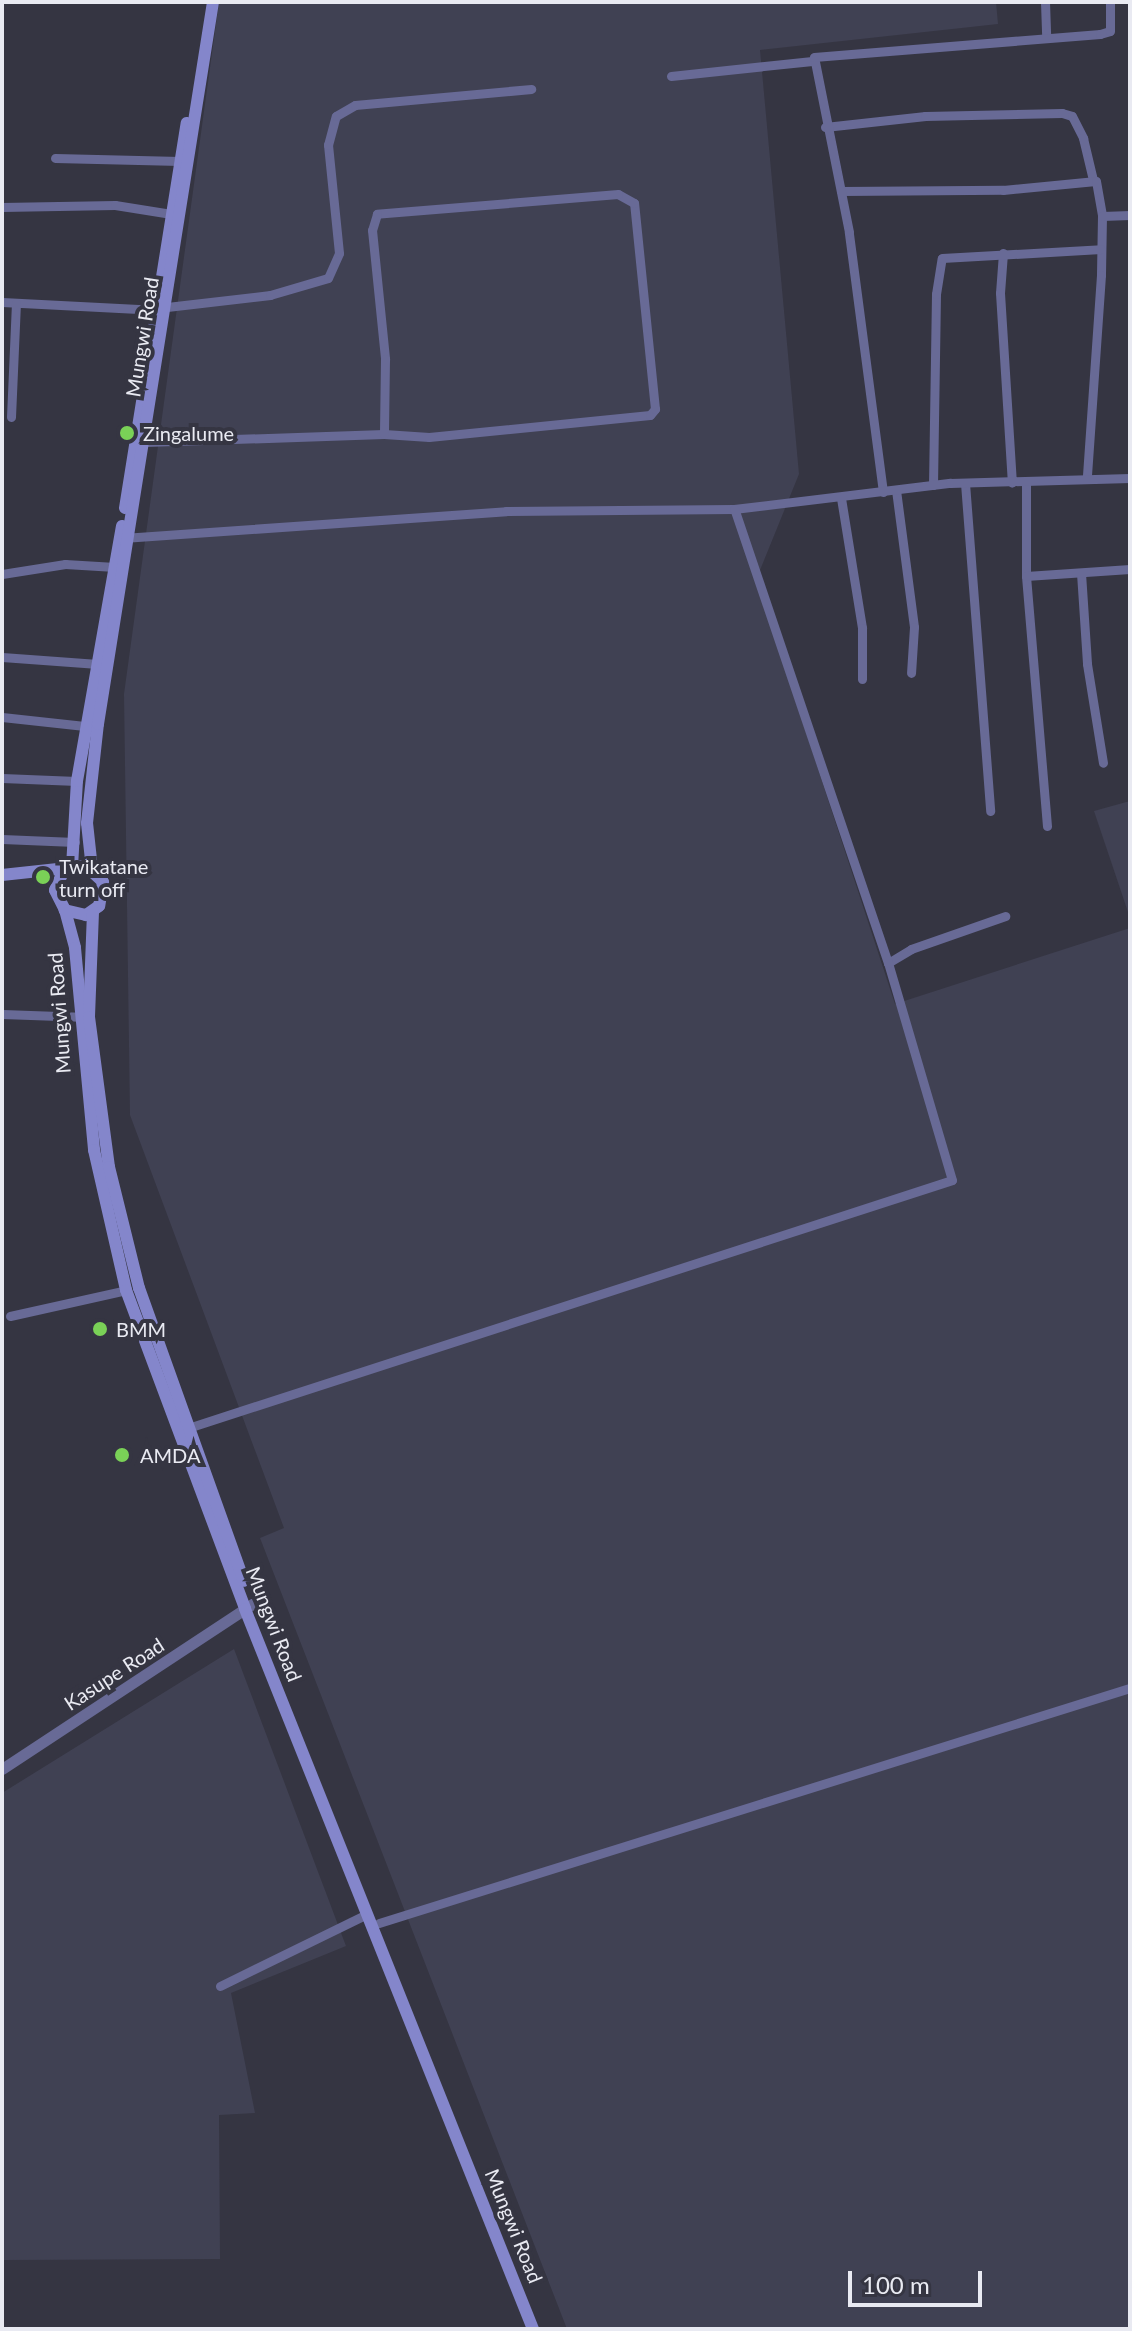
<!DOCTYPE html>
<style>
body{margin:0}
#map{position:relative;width:1132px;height:2331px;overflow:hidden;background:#353542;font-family:Lato,sans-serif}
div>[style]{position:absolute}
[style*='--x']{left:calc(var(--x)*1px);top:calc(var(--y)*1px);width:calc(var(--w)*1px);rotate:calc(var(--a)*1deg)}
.built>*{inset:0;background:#404153}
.minor>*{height:9px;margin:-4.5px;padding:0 4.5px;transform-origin:4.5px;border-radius:4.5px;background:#686a96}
.tertiary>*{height:11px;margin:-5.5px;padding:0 5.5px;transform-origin:5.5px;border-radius:5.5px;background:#686a96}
.secondary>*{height:12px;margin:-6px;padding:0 6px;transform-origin:6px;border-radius:6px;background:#8486cb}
.dots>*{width:22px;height:22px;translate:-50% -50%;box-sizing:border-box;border:4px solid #353542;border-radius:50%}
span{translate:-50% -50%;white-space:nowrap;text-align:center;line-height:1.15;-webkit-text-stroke:8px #353542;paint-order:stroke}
.street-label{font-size:20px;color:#e9eaf2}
.poi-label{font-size:20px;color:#e9eaf2}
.left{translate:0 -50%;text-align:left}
.frame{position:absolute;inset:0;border:4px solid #e9eaf2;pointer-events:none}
.scale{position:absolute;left:848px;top:2271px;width:134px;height:36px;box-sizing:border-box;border:4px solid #e9eaf2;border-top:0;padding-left:10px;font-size:24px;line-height:28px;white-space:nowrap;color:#e9eaf2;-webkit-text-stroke:6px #353542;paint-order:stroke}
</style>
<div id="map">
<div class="built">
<i style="clip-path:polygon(219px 2px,996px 2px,998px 24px,760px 50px,799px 474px,756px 580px,895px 1004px,1130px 928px,1130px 2329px,567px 2329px,260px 1538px,284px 1528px,130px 1115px,124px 694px)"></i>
<i style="clip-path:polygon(1130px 801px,1130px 918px,1094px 811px)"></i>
<i style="clip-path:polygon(234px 1649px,346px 1946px,231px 1993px,255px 2113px,219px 2115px,220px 2259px,2px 2260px,2px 1793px)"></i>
</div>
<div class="minor">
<i style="--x:1045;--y:2;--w:35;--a:88"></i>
<i style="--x:671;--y:76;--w:142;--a:-6.1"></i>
<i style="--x:825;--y:127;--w:101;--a:-6.3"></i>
<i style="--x:925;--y:116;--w:137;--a:-1.3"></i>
<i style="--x:1062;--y:113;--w:10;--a:17"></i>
<i style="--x:1072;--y:116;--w:25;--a:63"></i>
<i style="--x:1083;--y:138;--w:43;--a:76.6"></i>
<i style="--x:55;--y:158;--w:125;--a:1.4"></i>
<i style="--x:841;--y:191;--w:162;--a:-0.4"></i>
<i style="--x:1003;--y:190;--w:93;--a:-5.5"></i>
<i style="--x:1096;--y:181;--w:36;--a:80"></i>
<i style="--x:1102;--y:216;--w:59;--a:91"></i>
<i style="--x:1101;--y:275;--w:201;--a:94"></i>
<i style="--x:2;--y:207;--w:113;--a:-1"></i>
<i style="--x:115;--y:205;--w:57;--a:9.1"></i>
<i style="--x:1102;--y:216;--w:28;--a:-2"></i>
<i style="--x:1003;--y:253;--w:40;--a:94.3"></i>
<i style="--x:1000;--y:293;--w:190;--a:86.4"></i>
<i style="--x:2;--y:302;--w:156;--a:2.9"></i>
<i style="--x:167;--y:307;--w:104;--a:-6.6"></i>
<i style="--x:270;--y:295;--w:60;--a:-16.3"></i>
<i style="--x:328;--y:278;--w:27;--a:-66"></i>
<i style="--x:339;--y:253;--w:109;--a:-95.8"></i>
<i style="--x:328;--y:145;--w:30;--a:-75"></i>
<i style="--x:336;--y:116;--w:22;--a:-30"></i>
<i style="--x:355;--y:105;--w:177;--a:-5.2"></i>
<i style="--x:11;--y:417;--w:114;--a:-87.5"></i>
<i style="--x:145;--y:442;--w:239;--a:-1.9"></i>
<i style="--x:384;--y:434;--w:45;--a:3.8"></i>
<i style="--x:429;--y:437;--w:222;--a:-5.7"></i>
<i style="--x:650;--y:415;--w:8;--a:-50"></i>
<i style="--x:655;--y:409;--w:207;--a:-95.8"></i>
<i style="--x:634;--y:203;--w:18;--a:-151"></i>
<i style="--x:618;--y:194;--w:242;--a:175.3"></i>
<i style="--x:377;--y:214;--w:17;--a:107"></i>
<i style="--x:372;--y:230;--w:130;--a:84.2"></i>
<i style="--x:385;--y:359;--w:75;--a:90.8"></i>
<i style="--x:1026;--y:482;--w:94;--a:90"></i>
<i style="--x:1026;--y:576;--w:251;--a:85.2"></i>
<i style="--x:965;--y:483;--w:329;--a:85.6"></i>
<i style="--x:933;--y:485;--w:191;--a:-89.1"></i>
<i style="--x:936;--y:294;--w:36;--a:-81"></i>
<i style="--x:942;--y:258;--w:159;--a:-3.2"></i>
<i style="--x:896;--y:490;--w:138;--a:82.5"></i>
<i style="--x:914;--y:627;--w:46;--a:93.7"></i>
<i style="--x:883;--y:492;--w:262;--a:-97.5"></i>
<i style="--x:849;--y:232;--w:178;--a:-101.3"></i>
<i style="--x:814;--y:57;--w:287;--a:-4.6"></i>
<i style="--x:1100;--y:34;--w:10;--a:-17"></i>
<i style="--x:1110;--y:31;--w:29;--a:-90"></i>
<i style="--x:841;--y:498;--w:132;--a:80.8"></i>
<i style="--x:862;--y:628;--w:51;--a:90"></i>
<i style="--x:123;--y:538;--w:384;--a:-4"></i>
<i style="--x:506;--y:511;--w:228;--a:-0.5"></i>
<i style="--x:734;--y:509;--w:218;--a:-6.9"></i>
<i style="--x:950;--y:483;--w:180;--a:-1.6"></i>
<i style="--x:1081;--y:573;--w:91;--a:86.2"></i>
<i style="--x:1087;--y:664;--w:100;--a:80.8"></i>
<i style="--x:2;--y:574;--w:64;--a:-9"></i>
<i style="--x:65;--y:564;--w:50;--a:3.4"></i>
<i style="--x:1026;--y:576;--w:104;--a:-3.9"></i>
<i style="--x:2;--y:657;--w:96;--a:4.2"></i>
<i style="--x:2;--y:717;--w:83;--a:6.2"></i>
<i style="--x:2;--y:778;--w:75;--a:2.3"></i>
<i style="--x:2;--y:839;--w:73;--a:2.4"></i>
<i style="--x:888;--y:963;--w:27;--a:-31"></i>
<i style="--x:911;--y:949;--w:100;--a:-19.3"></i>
<i style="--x:2;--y:1014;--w:85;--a:2"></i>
<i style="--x:10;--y:1316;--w:119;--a:-12.6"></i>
<i style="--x:188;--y:1428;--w:803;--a:-17.98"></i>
<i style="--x:952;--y:1180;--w:226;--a:-106.4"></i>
<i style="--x:888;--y:963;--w:479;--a:-108.7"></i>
<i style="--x:379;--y:1923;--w:787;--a:-17.38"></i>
<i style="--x:220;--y:1986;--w:164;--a:-26.1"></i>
</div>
<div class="tertiary">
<i style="--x:2;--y:1769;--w:300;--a:-33.4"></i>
</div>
<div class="secondary">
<i style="--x:125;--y:508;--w:390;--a:-80.9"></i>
<i style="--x:72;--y:867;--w:86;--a:-86.7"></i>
<i style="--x:77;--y:781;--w:259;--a:-80"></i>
<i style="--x:92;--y:869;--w:46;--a:-96.2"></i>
<i style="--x:87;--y:823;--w:100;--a:-83.7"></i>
<i style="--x:98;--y:724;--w:731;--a:-80.95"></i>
<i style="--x:2;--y:875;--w:84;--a:-6.1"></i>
<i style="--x:86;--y:866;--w:23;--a:43"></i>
<i style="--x:103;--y:882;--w:24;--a:99"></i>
<i style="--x:99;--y:906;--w:16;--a:145"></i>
<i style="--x:86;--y:915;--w:22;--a:-167"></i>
<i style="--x:65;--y:910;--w:22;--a:-117"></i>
<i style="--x:55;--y:890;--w:20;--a:-66"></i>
<i style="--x:65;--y:910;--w:39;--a:75"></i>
<i style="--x:75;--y:948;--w:203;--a:84.6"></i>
<i style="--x:94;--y:1150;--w:144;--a:77.1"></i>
<i style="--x:126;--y:1290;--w:340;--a:69.5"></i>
<i style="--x:245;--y:1609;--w:775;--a:68.2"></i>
<i style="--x:93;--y:912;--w:105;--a:92.2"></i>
<i style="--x:89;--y:1017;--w:151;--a:82.4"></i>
<i style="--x:109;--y:1167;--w:125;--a:76.1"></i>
<i style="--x:139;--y:1288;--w:311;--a:70.3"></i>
</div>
<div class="dots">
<i style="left:127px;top:433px;background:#7ad157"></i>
<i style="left:43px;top:877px;background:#7ad157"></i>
<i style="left:100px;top:1329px;background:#7ad157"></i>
<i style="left:122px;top:1455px;background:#7ad157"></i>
</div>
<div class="street-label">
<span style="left:142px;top:337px;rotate:-81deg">Mungwi Road</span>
<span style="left:59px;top:1013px;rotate:-94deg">Mungwi Road</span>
<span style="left:274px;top:1624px;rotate:69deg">Mungwi Road</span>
<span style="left:114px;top:1674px;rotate:-33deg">Kasupe Road</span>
<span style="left:514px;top:2226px;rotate:68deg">Mungwi Road</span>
</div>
<div class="poi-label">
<span class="left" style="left:143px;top:433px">Zingalume</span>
<span class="left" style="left:59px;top:878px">Twikatane<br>turn off</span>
<span class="left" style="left:116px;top:1329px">BMM</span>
<span class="left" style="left:140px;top:1455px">AMDA</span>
</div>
<div class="frame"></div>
<div class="scale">100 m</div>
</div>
